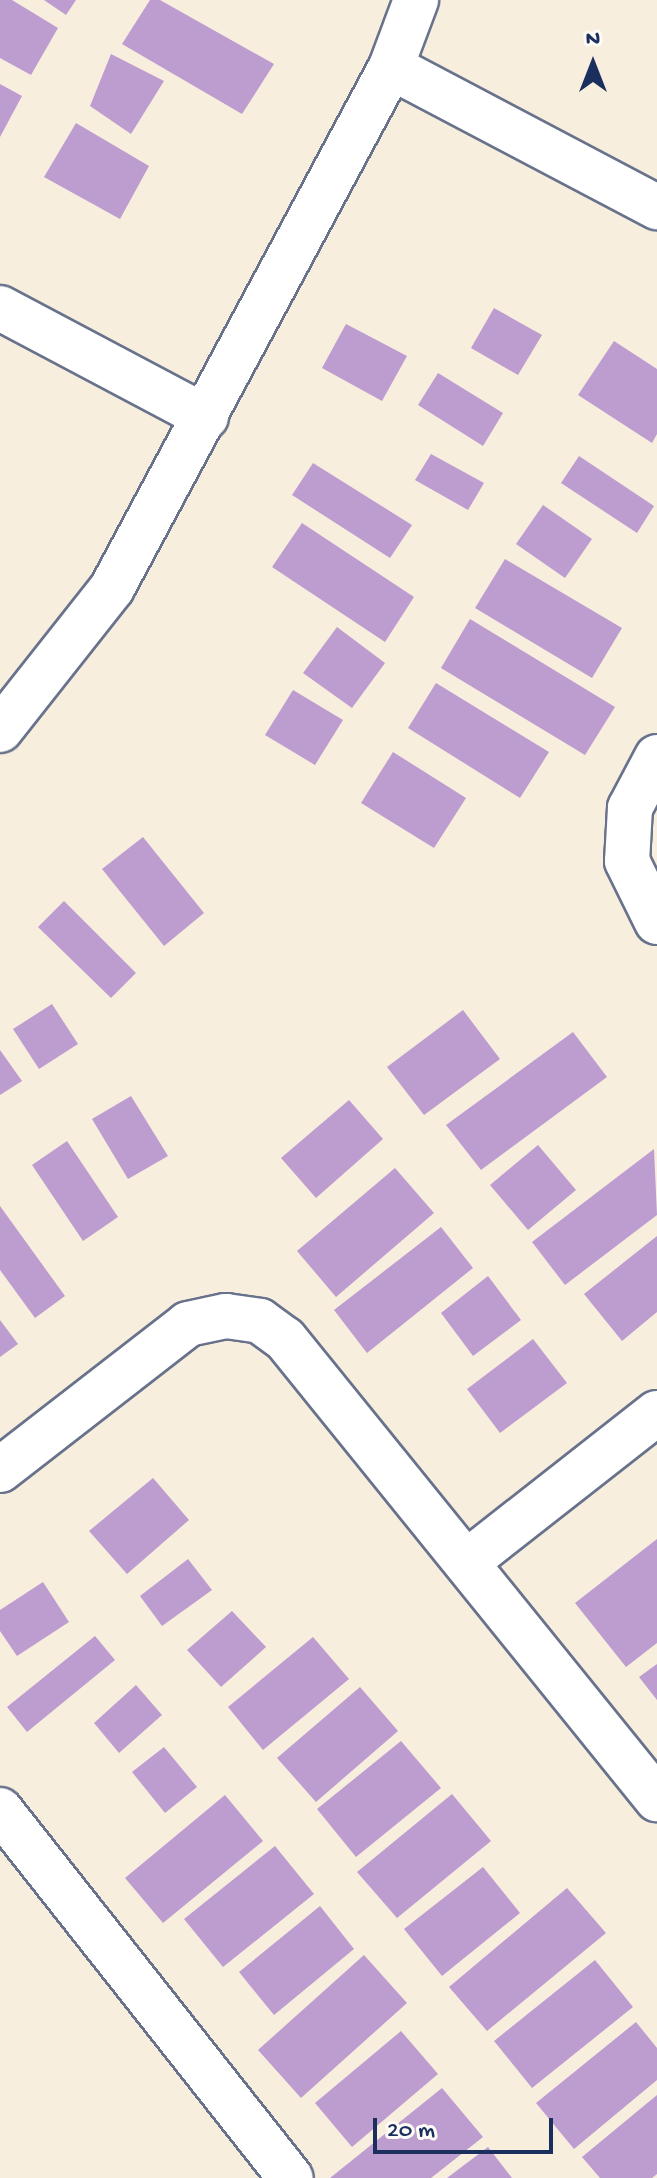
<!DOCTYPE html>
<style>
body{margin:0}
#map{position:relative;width:657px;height:2178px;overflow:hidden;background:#f8eede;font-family:"Gochi Hand",sans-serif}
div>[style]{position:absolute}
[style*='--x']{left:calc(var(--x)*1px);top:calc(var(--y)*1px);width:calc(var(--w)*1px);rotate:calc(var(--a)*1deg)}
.building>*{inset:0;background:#bd9ccf}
.roads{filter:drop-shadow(2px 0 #68728b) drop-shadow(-2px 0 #68728b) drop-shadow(0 2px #68728b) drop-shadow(0 -2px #68728b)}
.minor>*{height:44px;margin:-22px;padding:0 22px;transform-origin:22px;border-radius:22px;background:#fff}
span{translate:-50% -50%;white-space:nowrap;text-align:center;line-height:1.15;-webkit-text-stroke:8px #fdfcf7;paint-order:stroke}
.north{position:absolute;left:553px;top:24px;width:80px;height:80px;-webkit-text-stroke:6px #fdfcf7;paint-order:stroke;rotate:0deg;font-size:22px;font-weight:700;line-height:32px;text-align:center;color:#1b2f5e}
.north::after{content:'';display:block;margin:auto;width:28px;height:36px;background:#1b2f5e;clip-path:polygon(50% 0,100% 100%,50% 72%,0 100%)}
.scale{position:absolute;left:373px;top:2118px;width:180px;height:36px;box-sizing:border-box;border:4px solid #1b2f5e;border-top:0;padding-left:10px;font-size:24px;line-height:28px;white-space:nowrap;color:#1b2f5e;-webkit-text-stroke:6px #fdfcf7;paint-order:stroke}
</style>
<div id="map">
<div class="building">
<i style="clip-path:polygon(0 0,12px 0,58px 28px,31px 75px,0 58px)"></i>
<i style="clip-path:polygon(44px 0,76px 0,66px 15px)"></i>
<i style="clip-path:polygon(150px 0,160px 0,274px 64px,242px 114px,122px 44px)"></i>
<i style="clip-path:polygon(111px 54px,164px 81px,131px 134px,90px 106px)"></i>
<i style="clip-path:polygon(0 84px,22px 96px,0 137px)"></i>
<i style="clip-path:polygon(76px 123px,149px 166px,120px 219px,44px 177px)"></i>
<i style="clip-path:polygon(494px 308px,542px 335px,518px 375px,471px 348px)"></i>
<i style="clip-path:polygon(346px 324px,407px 356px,382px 401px,322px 368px)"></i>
<i style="clip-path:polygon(614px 341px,657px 369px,657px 434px,652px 443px,578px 395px)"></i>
<i style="clip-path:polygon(438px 373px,503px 413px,483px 446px,418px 405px)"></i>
<i style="clip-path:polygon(431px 454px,484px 483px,468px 510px,415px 480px)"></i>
<i style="clip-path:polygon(579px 456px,654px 506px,637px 533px,561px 483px)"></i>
<i style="clip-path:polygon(313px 463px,412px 525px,390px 558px,292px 495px)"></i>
<i style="clip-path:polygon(543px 505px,592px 539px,565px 578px,516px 544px)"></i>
<i style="clip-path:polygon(302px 523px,414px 597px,385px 642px,272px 567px)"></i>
<i style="clip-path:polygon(505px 559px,622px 628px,592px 678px,475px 608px)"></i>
<i style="clip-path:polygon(470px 619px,615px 707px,585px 755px,441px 668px)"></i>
<i style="clip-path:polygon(337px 627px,385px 663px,352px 708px,303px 673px)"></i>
<i style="clip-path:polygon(436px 683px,549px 752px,520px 798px,408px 728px)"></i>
<i style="clip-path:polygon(293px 690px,343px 720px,315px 765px,265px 735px)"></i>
<i style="clip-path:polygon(393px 752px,466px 798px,434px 848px,361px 803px)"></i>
<i style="clip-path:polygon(143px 837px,204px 913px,164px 946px,102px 869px)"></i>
<i style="clip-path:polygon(64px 901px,136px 973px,111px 998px,38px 927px)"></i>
<i style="clip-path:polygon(52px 1004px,78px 1044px,39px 1069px,13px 1029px)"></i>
<i style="clip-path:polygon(463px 1010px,500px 1059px,424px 1115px,387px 1067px)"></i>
<i style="clip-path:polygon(573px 1032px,607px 1077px,481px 1170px,446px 1125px)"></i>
<i style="clip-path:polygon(0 1050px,22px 1081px,0 1095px)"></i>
<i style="clip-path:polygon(131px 1096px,168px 1156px,128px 1179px,92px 1119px)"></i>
<i style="clip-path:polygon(349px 1100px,383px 1139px,316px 1198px,281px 1158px)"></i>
<i style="clip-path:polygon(67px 1141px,118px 1217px,83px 1241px,32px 1165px)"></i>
<i style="clip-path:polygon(538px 1145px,576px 1190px,528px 1230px,490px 1185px)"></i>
<i style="clip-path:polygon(654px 1149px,657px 1215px,565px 1285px,532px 1242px)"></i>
<i style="clip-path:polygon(395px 1168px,434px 1213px,336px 1297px,297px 1251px)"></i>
<i style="clip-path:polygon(0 1206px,65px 1296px,35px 1318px,0 1270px)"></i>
<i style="clip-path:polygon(441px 1227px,473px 1268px,367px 1353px,334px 1310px)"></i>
<i style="clip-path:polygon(657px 1236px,657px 1312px,622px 1341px,584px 1294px)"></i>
<i style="clip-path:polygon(488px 1276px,521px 1320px,473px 1356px,441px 1313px)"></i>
<i style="clip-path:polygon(0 1320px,18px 1344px,0 1357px)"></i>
<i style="clip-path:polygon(533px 1339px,567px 1383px,500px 1433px,467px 1389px)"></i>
<i style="clip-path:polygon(153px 1478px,189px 1520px,127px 1574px,89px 1531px)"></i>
<i style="clip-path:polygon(657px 1539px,657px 1643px,626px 1667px,575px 1603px)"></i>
<i style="clip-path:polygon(188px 1559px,212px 1590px,162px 1626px,140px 1596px)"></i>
<i style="clip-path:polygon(43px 1582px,69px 1622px,17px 1656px,0 1631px,0 1610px)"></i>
<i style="clip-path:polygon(232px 1611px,266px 1647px,221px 1687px,187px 1650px)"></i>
<i style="clip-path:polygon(95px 1636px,115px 1660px,27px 1732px,7px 1707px)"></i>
<i style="clip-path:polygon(313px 1637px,349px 1679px,263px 1750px,228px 1707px)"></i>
<i style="clip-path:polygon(657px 1664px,657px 1700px,639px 1677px)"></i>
<i style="clip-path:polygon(136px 1685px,162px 1715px,119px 1753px,94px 1723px)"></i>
<i style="clip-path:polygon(360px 1687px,398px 1731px,316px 1802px,277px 1758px)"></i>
<i style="clip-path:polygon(401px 1741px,441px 1788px,356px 1857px,317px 1809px)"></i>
<i style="clip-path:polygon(164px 1747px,197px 1787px,165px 1813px,132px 1772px)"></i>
<i style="clip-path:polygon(452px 1794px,491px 1841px,397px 1918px,357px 1872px)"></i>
<i style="clip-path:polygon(225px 1795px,263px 1841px,163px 1923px,125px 1878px)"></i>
<i style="clip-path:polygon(275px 1846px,314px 1894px,223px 1967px,184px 1919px)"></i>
<i style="clip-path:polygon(483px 1867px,520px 1913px,442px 1976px,404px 1929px)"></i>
<i style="clip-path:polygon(567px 1888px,606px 1933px,487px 2031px,449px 1987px)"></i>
<i style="clip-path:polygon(320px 1906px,354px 1949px,274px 2015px,239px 1972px)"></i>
<i style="clip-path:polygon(364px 1955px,407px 2003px,301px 2098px,258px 2050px)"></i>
<i style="clip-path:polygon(595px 1960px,633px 2007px,532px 2088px,494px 2041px)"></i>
<i style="clip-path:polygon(636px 2022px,657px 2048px,657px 2080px,574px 2149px,536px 2103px)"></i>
<i style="clip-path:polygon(401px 2031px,438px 2074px,352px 2147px,315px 2103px)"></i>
<i style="clip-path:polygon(442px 2088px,483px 2137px,431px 2178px,330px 2178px)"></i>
<i style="clip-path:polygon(657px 2095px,657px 2174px,652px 2178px,600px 2178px,582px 2157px)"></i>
<i style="clip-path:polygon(488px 2147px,512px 2178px,447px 2178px)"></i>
</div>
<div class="roads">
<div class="minor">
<i style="--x:391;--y:67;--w:301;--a:27.8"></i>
<i style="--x:0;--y:308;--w:233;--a:27.9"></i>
<i style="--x:0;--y:730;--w:181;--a:-51.7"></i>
<i style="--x:112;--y:588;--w:591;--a:-61.83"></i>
<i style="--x:391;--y:67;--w:72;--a:-69.5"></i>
<i style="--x:657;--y:757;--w:58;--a:117.9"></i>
<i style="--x:630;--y:808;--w:53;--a:93.2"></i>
<i style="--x:627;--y:861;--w:68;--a:63.8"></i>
<i style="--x:0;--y:1470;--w:238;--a:-37.8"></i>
<i style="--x:188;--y:1324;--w:39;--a:-12"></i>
<i style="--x:226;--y:1316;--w:34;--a:8"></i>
<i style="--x:260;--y:1321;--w:31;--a:36"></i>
<i style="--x:285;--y:1339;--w:592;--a:51.04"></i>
<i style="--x:468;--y:1561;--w:240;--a:-38.1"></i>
<i style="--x:0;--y:1810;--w:469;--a:51.7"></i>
</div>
</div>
<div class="north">N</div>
<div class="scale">20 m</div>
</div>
